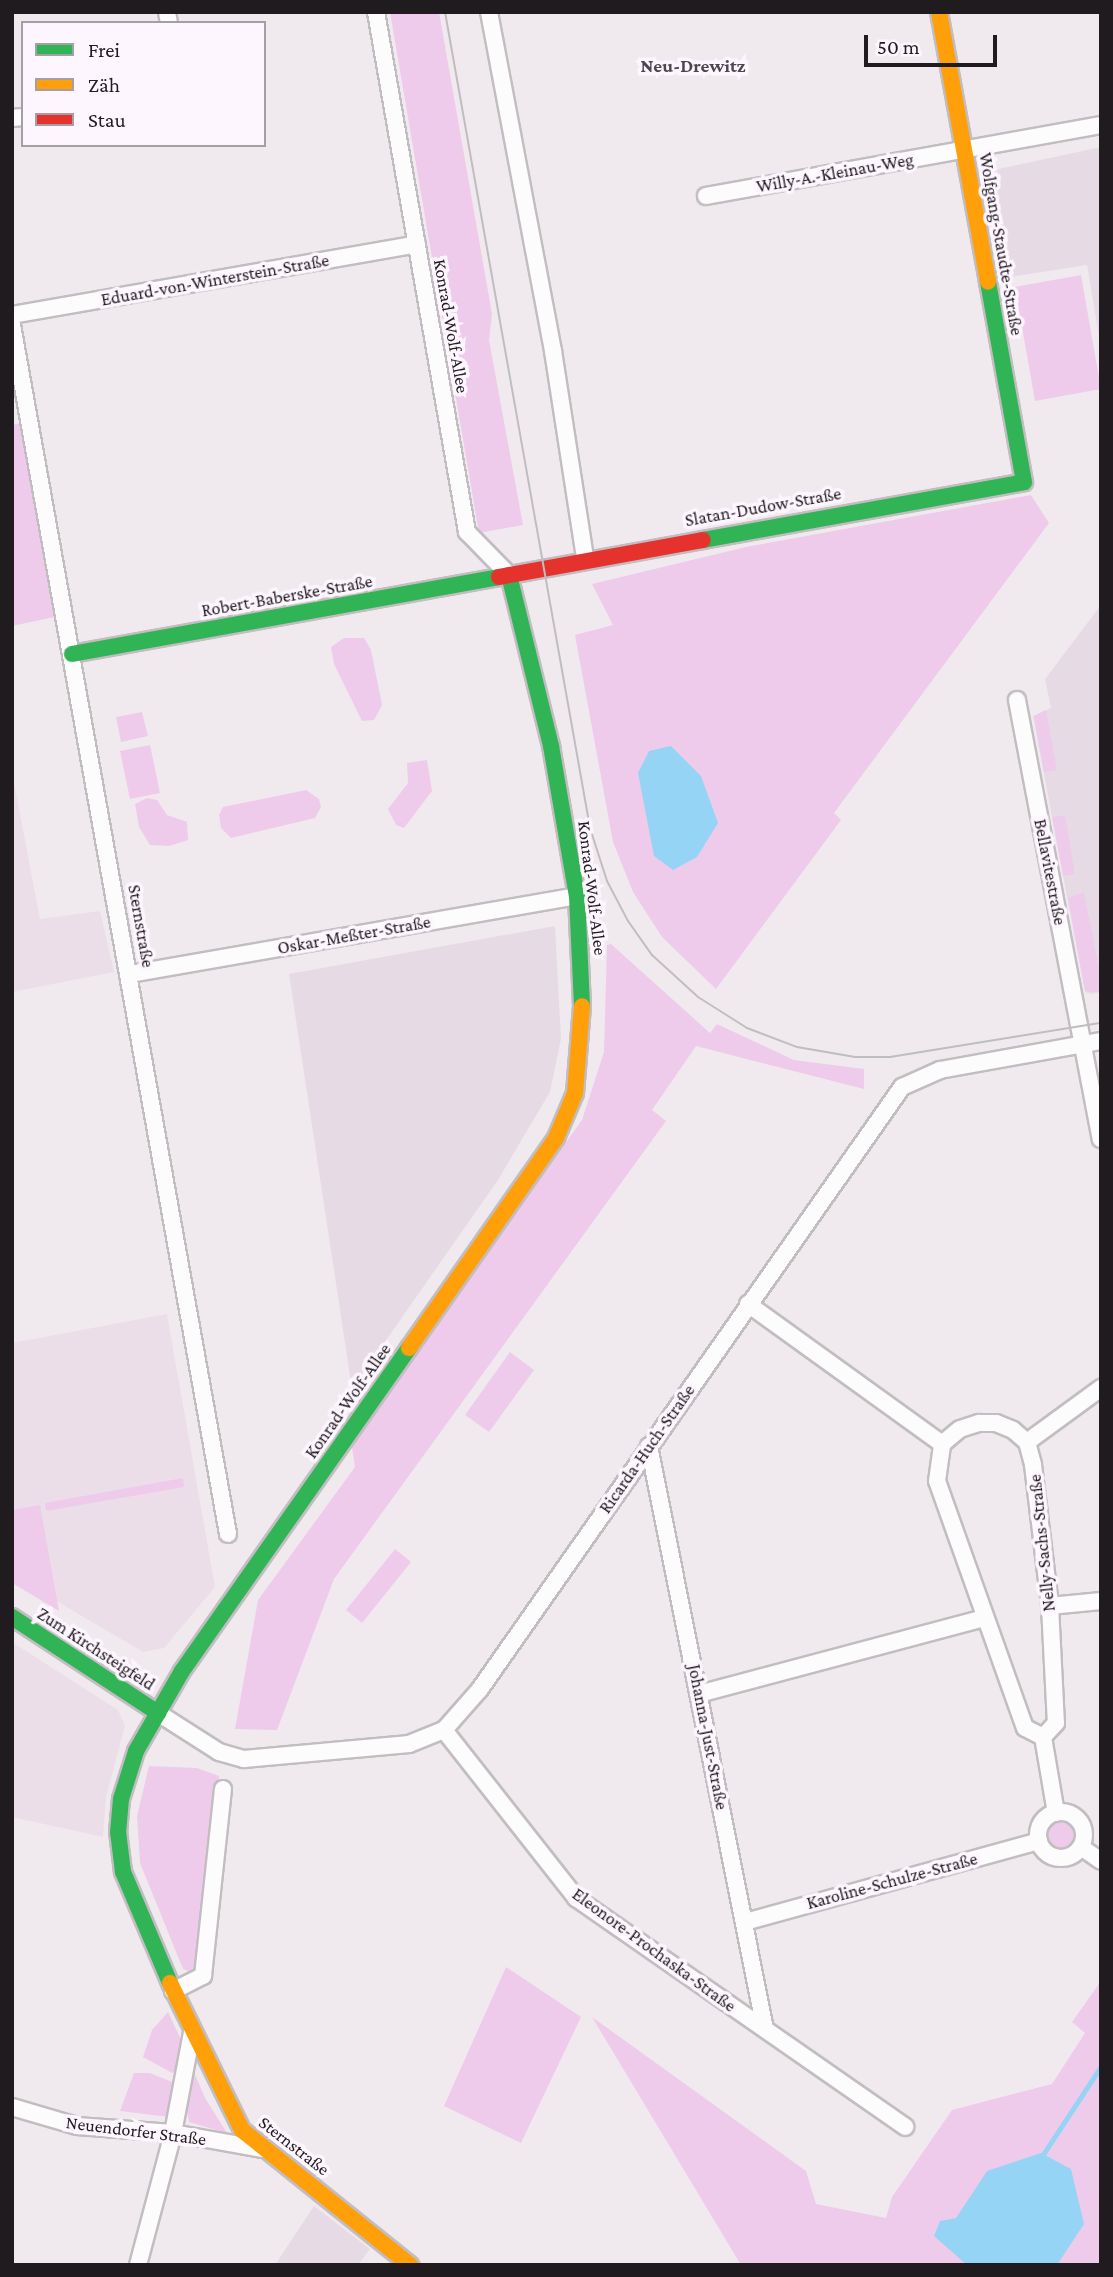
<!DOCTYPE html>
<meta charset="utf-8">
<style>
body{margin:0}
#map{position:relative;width:1113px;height:2277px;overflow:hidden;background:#f0eaef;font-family:"Crimson Pro",serif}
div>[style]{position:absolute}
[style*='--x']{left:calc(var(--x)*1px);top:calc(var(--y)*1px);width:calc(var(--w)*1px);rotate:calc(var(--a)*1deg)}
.commercial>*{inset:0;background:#ecdee8}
.built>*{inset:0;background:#e6dbe5}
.green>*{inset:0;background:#eecbeb}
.round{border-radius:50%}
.water>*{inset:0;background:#96d4f5}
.stream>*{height:5px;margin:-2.5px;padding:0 2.5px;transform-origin:2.5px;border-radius:2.5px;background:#96d4f5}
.roads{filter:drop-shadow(2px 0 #c2bdc1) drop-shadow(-2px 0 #c2bdc1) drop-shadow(0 2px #c2bdc1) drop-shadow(0 -2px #c2bdc1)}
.street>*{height:16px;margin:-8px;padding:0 8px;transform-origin:8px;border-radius:8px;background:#fdfcfd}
.street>.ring{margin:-8px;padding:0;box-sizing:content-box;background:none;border:16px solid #fdfcfd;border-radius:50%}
.fast>*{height:16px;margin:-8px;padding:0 8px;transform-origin:8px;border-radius:8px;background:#30b455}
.slow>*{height:16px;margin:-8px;padding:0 8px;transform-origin:8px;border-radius:8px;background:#ff9f0a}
.jam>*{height:16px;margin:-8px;padding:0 8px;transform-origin:8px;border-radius:8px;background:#e5322d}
.tram>*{height:2px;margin:-1px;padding:0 1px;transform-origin:1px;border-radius:1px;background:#bfbebf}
span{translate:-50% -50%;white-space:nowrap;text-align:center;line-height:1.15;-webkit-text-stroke:7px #fef6fe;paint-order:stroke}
.street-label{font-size:18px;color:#1f1b1f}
.neighbourhood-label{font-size:19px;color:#4e464d;font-weight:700}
.frame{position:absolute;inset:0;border:14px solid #1f1b1f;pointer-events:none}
.legend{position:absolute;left:21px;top:21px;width:245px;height:126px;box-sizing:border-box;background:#fef6fe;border:2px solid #a59ea5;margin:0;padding:9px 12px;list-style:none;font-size:21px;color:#1f1b1f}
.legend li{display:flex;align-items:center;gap:14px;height:35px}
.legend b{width:35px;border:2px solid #a59ea5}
.scale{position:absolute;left:864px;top:35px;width:133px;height:32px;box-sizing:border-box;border:4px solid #1f1b1f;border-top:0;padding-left:9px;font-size:21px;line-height:24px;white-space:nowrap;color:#1f1b1f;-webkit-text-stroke:5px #fef6fe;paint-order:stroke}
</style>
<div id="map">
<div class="commercial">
<i style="clip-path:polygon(12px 772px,40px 919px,100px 911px,114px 972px,12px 992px)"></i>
<i style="clip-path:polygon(167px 1314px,215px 1587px,164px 1648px,143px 1652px,12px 1575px,12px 1343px)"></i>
<i style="clip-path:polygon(12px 1642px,118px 1710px,125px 1726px,106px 1797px,103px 1837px,12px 1817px)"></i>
</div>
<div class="built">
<i style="clip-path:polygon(1101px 147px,1101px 335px,1099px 336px,1087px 265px,1010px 277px,994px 170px)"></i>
<i style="clip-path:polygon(1101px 605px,1101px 992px,1091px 994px,1085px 992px,1033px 716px,1051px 708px,1045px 679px)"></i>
<i style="clip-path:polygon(555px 926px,561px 1039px,550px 1092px,498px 1180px,352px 1389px,289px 974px)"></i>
<i style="clip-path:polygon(314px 2206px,370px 2249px,358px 2265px,275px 2265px)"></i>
</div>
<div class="green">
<i style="clip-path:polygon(390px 12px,439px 12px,492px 314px,489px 340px,523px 525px,479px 533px)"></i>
<i style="clip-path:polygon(1081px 275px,1101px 389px,1035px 401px,1015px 287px)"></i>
<i style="clip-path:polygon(31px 421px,64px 615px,12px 626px,12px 425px)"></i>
<i style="clip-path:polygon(1031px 495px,1049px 523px,834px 813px,841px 820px,716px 989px,662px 937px,633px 892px,613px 842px,575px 635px,613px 625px,592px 584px,746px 547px)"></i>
<i style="clip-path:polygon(344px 638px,364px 638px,371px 650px,382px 705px,374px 720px,362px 721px,334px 664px,331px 647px)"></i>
<i style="clip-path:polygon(1046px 710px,1057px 770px,1044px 772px,1034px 716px)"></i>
<i style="clip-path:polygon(142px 712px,148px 736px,121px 742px,116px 717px)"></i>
<i style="clip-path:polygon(150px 745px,160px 793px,130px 799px,120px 751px)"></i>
<i style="clip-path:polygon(427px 760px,432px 791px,404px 828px,396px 825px,388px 809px,408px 783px,407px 763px)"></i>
<i style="clip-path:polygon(306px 790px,319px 799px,321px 807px,315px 818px,231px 838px,221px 828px,219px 815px,223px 807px)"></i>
<i style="clip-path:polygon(147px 798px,157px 800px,167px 815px,187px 822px,188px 840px,169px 846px,150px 845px,139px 827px,135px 804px)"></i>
<i style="clip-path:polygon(1065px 815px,1075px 874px,1063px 876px,1052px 817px)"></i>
<i style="clip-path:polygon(1084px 892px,1101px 978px,1101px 991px,1091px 992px,1085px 991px,1068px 898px)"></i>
<i style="clip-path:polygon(611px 944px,710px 1033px,717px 1024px,794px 1060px,864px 1069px,864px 1089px,696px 1046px,652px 1110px,666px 1121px,334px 1579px,277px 1730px,235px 1729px,258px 1600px,355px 1467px,351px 1441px,582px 1120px,604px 1052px,607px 945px)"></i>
<i style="clip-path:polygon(510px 1352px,534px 1370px,489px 1432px,465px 1415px)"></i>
<i style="clip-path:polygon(183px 1478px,184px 1487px,46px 1511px,45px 1503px)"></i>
<i style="clip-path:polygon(40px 1505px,59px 1611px,12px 1583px,12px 1510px)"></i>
<i style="clip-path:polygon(395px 1549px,411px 1562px,362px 1623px,346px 1610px)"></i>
<i style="clip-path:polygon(149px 1766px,197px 1768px,219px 1776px,198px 1971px,193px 1973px,183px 1969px,140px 1863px,137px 1816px)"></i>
<i class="round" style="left:1048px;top:1822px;width:26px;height:26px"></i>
<i style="clip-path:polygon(506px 1967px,581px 2017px,521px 2143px,444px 2106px)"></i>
<i style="clip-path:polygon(1101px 1981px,1101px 2265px,741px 2265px,592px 2017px,806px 2171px,816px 2204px,886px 2218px,892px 2197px,952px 2110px,1052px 2084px,1085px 2033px,1072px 2022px)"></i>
<i style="clip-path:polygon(168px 2012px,183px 2044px,178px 2071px,172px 2073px,143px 2057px,152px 2030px)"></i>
<i style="clip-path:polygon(194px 2072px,205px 2098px,227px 2133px,189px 2122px,186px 2105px)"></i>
<i style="clip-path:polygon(134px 2073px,150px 2073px,172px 2082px,176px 2088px,169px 2117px,120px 2111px)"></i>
</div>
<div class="water">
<i style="clip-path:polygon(671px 746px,701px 776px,718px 823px,697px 857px,673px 870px,654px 856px,638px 773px,649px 751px)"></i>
<i style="clip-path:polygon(1041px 2153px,1071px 2169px,1084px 2224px,1057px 2265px,967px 2265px,934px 2236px,940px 2221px,956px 2218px,987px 2171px)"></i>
</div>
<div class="stream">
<i style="--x:1040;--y:2159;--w:111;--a:-56.7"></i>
</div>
<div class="roads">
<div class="street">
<i style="--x:167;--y:12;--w:11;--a:80"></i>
<i style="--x:376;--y:12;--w:528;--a:80.07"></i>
<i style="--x:467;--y:532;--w:60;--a:45.7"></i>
<i style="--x:489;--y:12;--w:345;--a:79.3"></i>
<i style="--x:553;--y:351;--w:209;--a:81.2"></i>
<i style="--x:12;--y:118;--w:11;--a:-5"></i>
<i style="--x:706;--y:196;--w:401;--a:-10.2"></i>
<i style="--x:12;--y:315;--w:411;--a:-9.9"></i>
<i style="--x:12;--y:325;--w:1228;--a:79.87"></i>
<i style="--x:1017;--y:700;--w:447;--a:79.2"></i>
<i style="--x:130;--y:974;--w:454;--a:-9.9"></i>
<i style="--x:748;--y:1304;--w:239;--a:35.8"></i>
<i style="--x:979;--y:1423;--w:17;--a:0"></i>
<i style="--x:996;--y:1423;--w:18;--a:22"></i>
<i style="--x:1013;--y:1430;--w:18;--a:41"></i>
<i style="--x:1027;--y:1442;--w:24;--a:75"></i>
<i style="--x:1033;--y:1465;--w:142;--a:83.1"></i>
<i style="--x:1050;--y:1606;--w:117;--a:87.1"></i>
<i style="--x:1056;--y:1723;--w:19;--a:133"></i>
<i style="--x:1043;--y:1737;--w:20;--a:-153"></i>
<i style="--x:1025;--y:1728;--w:262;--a:-109.6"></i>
<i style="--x:937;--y:1481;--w:37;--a:-82"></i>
<i style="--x:942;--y:1444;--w:23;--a:-40"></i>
<i style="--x:960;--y:1429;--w:20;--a:-18"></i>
<i style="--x:1027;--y:1442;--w:92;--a:-36.1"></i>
<i style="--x:649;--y:1446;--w:594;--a:78.75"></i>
<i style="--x:1050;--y:1606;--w:51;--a:-5.6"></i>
<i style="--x:699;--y:1694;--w:296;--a:-14.9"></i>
<i style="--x:158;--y:1713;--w:72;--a:32.6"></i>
<i style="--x:219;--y:1752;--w:26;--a:16"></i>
<i style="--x:244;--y:1759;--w:166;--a:-5.2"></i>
<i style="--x:409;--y:1744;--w:38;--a:-22"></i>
<i style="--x:444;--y:1730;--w:55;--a:-48.7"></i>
<i style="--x:480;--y:1689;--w:735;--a:-54.97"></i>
<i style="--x:902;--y:1087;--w:42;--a:-24.1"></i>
<i style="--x:940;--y:1070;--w:164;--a:-10.2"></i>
<i style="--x:444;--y:1730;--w:214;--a:51.8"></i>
<i style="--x:576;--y:1898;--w:401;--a:34.8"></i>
<i style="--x:1043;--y:1737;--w:77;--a:80.3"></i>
<i class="ring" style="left:1038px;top:1812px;width:30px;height:30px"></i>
<i style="--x:1081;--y:1847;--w:24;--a:35"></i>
<i style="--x:745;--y:1922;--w:305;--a:-15.4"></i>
<i style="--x:173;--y:1991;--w:34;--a:-27"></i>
<i style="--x:203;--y:1976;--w:188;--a:-83.9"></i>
<i style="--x:12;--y:2107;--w:68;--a:16.3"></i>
<i style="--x:77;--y:2126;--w:96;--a:4.2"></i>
<i style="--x:173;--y:2133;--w:90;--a:10.2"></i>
<i style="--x:138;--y:2265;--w:137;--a:-75.1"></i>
<i style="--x:173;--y:2133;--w:103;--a:-79.3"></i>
</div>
<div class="fast">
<i style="--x:703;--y:540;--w:326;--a:-10.2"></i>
<i style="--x:1024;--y:482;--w:203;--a:-100.2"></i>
<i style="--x:509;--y:575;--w:176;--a:76.2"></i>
<i style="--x:551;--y:746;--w:152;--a:80.2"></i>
<i style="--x:577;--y:896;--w:110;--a:87.4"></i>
<i style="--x:72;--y:654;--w:434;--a:-10.2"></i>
<i style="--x:12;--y:1617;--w:175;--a:33.3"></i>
<i style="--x:170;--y:1983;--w:121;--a:-112.9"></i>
<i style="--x:123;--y:1872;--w:39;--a:-97"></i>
<i style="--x:118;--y:1833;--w:34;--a:-85"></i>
<i style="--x:121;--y:1799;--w:50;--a:-72.6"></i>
<i style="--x:136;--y:1751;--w:92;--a:-60.1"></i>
<i style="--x:182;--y:1671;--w:395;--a:-54.9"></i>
</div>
<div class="slow">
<i style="--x:939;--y:12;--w:274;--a:79.7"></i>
<i style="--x:409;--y:1348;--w:256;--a:-55"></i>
<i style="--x:556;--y:1138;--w:49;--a:-67.1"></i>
<i style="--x:575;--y:1093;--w:87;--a:-85.4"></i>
<i style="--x:170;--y:1983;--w:164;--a:63.9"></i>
<i style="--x:242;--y:2130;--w:216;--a:38.8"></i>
</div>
<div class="jam">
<i style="--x:499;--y:577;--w:207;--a:-10.3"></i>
</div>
</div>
<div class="tram">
<i style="--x:445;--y:12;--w:829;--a:79.92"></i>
<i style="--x:590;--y:828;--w:56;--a:72.2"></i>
<i style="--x:607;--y:881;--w:45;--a:62.3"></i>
<i style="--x:628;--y:921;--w:42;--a:54.8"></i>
<i style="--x:652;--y:955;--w:62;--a:42.4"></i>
<i style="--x:698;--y:997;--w:58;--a:32.3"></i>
<i style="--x:747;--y:1028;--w:53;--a:20.8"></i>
<i style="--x:797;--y:1047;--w:59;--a:9.8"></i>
<i style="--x:855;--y:1057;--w:35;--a:0"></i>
<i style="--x:890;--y:1057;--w:214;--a:-9.2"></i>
</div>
<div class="street-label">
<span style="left:835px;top:173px;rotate:-10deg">Willy-A.-Kleinau-Weg</span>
<span style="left:1001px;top:244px;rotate:80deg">Wolfgang-Staudte-Straße</span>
<span style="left:215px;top:280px;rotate:-10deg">Eduard-von-Winterstein-Straße</span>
<span style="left:451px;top:326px;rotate:80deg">Konrad-Wolf-Allee</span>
<span style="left:763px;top:507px;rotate:-10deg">Slatan-Dudow-Straße</span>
<span style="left:287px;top:596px;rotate:-10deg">Robert-Baberske-Straße</span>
<span style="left:1050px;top:872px;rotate:79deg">Bellavitestraße</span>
<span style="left:592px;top:888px;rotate:83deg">Konrad-Wolf-Allee</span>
<span style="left:141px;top:926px;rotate:80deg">Sternstraße</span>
<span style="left:354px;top:935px;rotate:-10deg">Oskar-Meßter-Straße</span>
<span style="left:348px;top:1401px;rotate:-55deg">Konrad-Wolf-Allee</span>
<span style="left:647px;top:1449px;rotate:-55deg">Ricarda-Huch-Straße</span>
<span style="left:1042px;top:1543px;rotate:-96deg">Nelly-Sachs-Straße</span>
<span style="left:96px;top:1649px;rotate:33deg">Zum Kirchsteigfeld</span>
<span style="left:708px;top:1737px;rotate:79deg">Johanna-Just-Straße</span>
<span style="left:892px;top:1881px;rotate:-15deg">Karoline-Schulze-Straße</span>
<span style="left:654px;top:1950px;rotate:36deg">Eleonore-Prochaska-Straße</span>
<span style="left:136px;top:2131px;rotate:7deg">Neuendorfer Straße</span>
<span style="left:294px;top:2146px;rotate:38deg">Sternstraße</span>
</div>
<div class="neighbourhood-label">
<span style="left:693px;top:66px">Neu-Drewitz</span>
</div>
<div class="frame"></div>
<ul class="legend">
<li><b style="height:9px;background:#30b455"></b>Frei</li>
<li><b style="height:9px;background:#ff9f0a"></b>Zäh</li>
<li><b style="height:9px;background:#e5322d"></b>Stau</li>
</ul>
<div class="scale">50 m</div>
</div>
